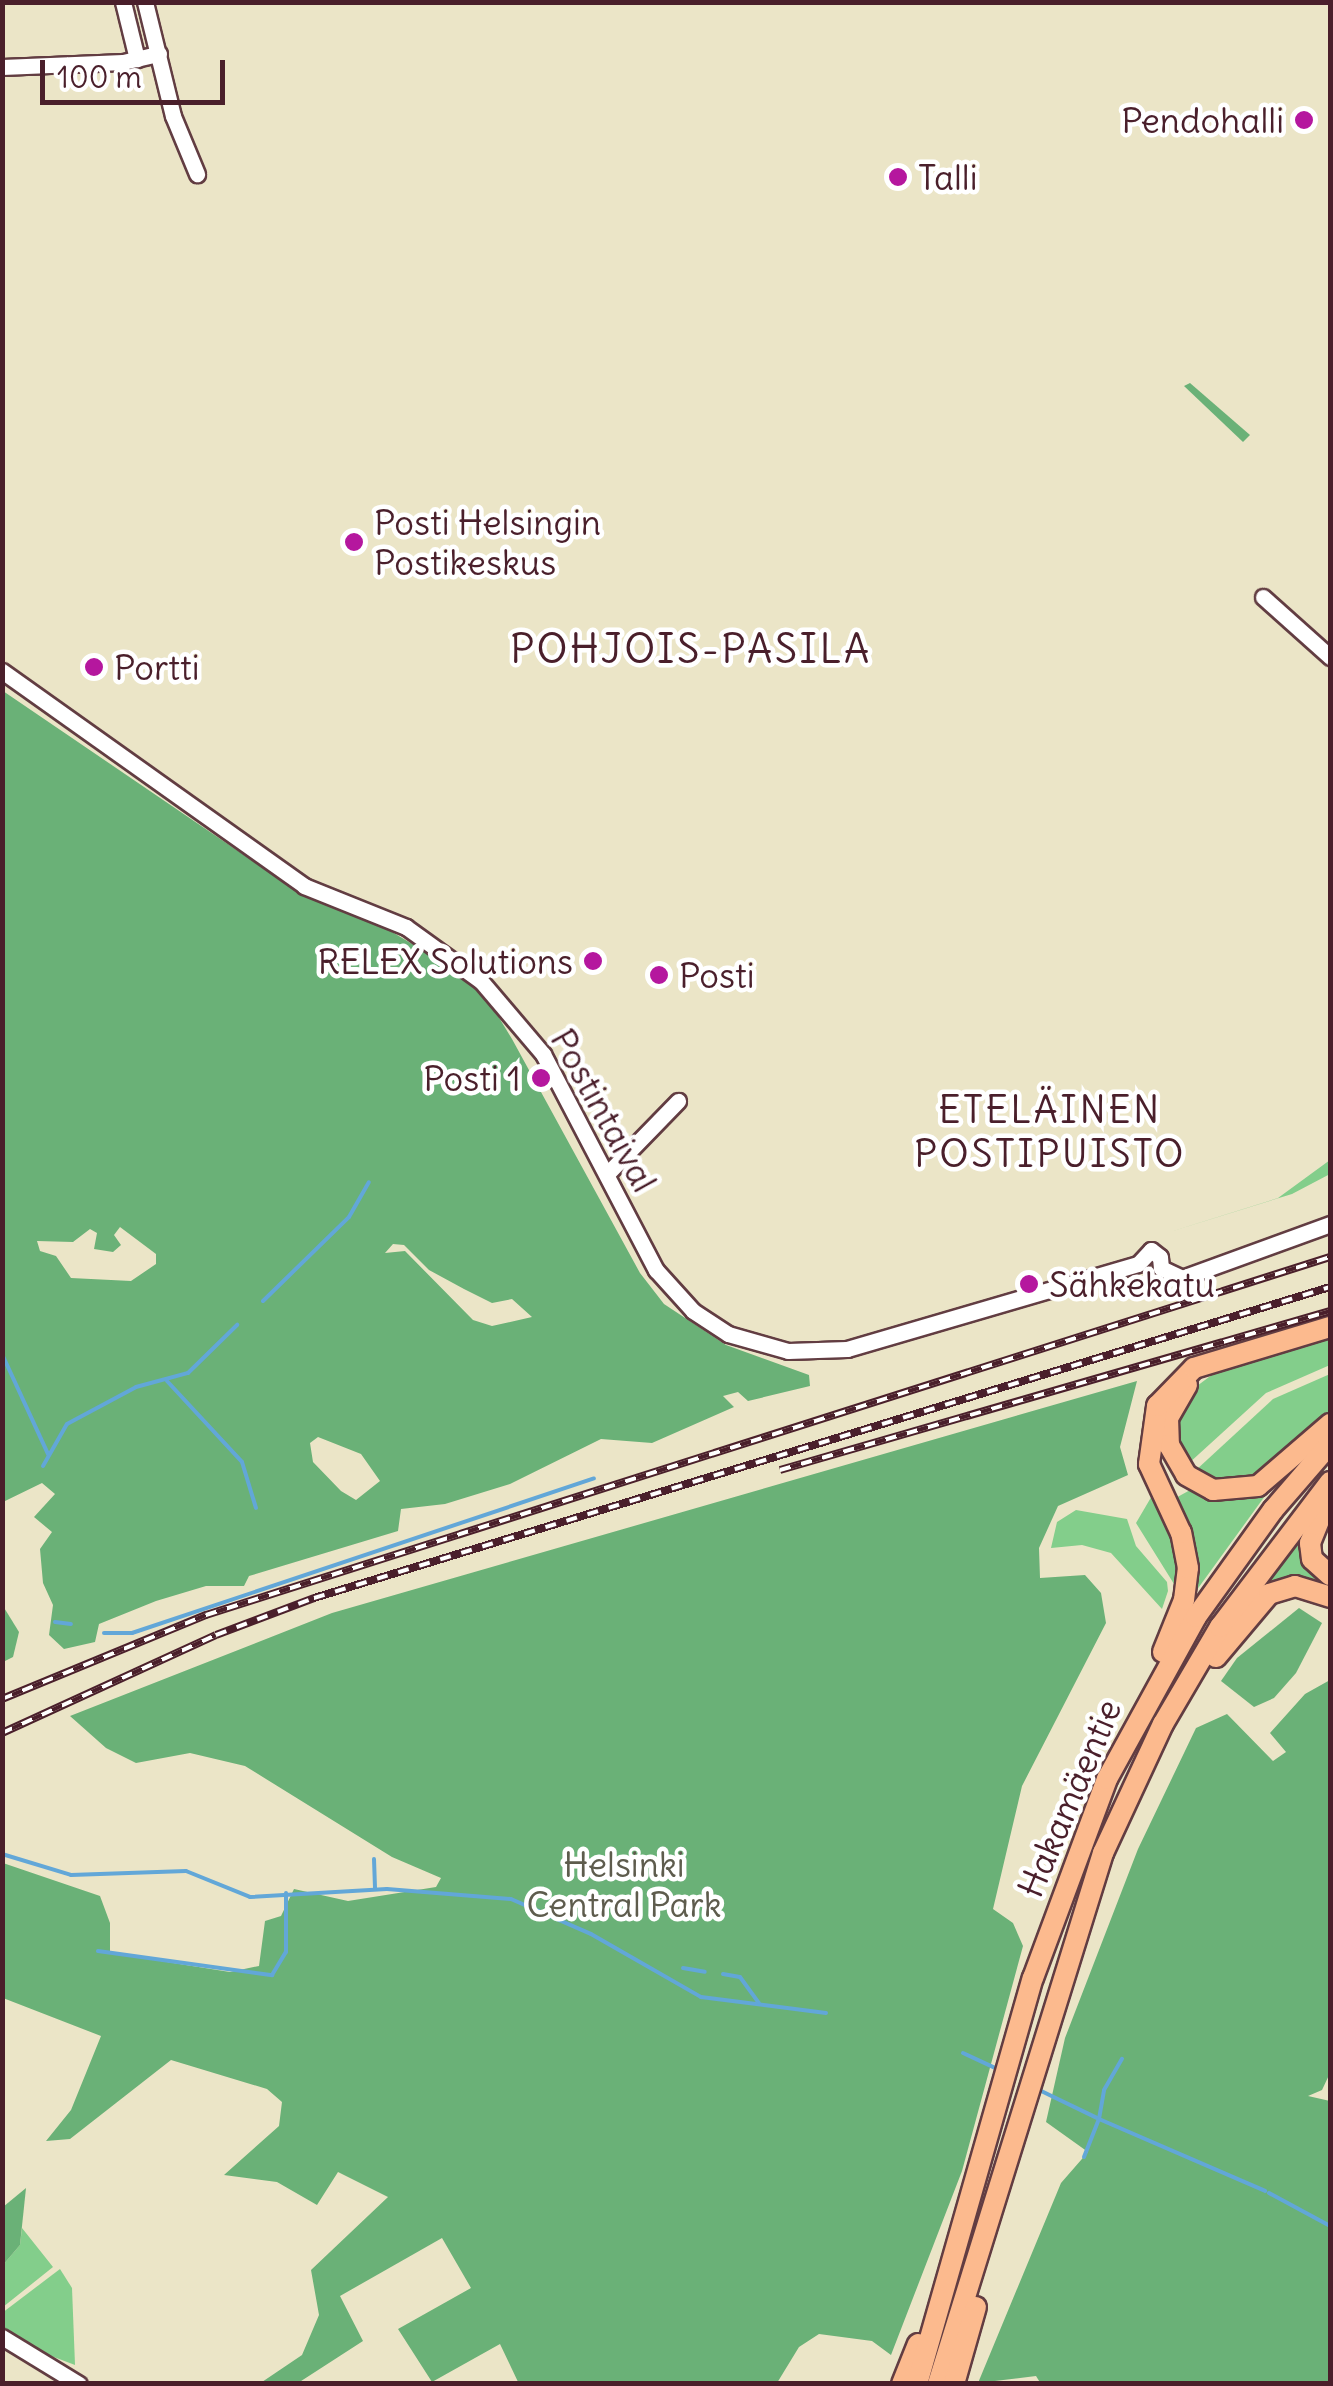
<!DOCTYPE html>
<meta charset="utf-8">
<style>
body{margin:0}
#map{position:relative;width:1333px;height:2386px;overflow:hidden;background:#ebe5c7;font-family:Delius,sans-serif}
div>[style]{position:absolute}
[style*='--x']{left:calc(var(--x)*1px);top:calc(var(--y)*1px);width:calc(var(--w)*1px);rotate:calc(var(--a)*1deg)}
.green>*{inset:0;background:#83ce8b}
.forest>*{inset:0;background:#6ab177}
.stream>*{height:4px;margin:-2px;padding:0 2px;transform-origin:2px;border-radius:2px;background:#62a7d8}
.roads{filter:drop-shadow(2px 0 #623d42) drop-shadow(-2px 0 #623d42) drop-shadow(0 2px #623d42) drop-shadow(0 -2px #623d42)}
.minor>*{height:15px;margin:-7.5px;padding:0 7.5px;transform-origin:7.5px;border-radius:7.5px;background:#fff}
.major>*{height:20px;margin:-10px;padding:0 10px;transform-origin:10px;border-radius:10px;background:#fcba8e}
.rail>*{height:8px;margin-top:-4px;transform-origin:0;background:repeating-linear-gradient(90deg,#fff 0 11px,#4a1f2b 0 22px);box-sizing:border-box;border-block:2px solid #4a1f2b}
.dots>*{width:28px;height:28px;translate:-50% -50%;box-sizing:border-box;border:5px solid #fff;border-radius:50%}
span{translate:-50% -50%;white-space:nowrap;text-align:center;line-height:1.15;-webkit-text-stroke:9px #fff;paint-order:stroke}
.poi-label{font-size:35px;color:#4a1f2b}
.right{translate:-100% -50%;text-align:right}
.left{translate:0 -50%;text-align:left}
.street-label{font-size:35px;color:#4a1f2b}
.park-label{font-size:35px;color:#5e5c4d}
.neighbourhood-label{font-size:38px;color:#4a1f2b;letter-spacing:2.5px}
.quarter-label{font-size:40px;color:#4a1f2b;letter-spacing:2.5px}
.frame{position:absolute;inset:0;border:5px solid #4a1f2b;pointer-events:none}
.scale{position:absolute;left:40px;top:60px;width:185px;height:45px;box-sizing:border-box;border:5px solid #4a1f2b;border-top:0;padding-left:12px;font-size:30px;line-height:35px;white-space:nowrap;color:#4a1f2b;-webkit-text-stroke:8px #fff;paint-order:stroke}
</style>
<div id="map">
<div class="green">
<i style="clip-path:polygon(1330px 1160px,1330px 1174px,1292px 1194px,1160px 1235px,1278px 1198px)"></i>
<i style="clip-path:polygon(1330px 1336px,1330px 1365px,1266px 1393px,1188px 1464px,1174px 1427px,1193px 1389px,1217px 1371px)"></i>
<i style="clip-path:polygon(1330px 1374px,1330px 1416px,1261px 1477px,1223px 1485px,1195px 1471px,1273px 1399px)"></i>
<i style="clip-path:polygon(1192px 1489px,1229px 1498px,1270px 1489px,1191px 1598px,1172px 1500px)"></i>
<i style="clip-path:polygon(1153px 1494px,1172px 1530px,1182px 1570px,1170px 1618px,1174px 1584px,1136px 1523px)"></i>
<i style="clip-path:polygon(1076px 1510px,1127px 1519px,1136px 1546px,1167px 1582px,1168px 1591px,1162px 1609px,1111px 1553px,1082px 1545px,1051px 1548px,1057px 1522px)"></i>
<i style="clip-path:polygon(1301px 1539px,1330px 1592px,1264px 1588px,1281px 1564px)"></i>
<i style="clip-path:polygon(22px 2228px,53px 2267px,3px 2307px,3px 2265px,20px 2245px)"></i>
<i style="clip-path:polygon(60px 2269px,72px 2288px,75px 2365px,38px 2351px,3px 2327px,2px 2313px)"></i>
</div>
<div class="forest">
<i style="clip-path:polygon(1190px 383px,1250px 435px,1243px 442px,1184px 386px)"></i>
<i style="clip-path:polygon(evenodd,3px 691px,294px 889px,382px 926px,461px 973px,484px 993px,512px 1039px,640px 1273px,664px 1304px,726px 1345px,809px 1375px,810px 1386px,748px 1401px,738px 1392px,723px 1396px,734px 1407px,652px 1443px,601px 1439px,510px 1484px,445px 1504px,401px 1509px,398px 1531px,249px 1576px,244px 1586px,206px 1586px,156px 1601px,99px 1624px,95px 1642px,64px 1649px,49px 1635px,53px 1605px,43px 1583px,40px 1549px,52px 1532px,34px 1517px,55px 1494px,42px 1483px,3px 1502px,3px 691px,120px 1227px,156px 1254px,156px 1264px,131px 1281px,71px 1278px,56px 1256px,40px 1251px,37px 1241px,73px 1242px,90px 1229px,97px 1233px,94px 1249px,113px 1252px,121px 1245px,114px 1235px,120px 1227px,3px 691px,393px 1244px,404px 1245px,429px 1270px,464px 1289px,492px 1303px,512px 1299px,532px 1317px,492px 1326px,473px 1320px,405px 1251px,385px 1253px,393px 1244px,3px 691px,318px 1437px,361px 1454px,380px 1481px,356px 1500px,341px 1491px,313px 1462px,310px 1443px,318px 1437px)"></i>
<i style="clip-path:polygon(1137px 1381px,1120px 1447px,1128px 1475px,1058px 1506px,1039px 1548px,1040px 1578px,1085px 1575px,1101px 1593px,1106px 1623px,1022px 1786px,993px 1909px,1013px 1923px,1023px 1946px,962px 2171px,891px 2355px,872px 2341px,819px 2334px,799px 2347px,777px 2383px,519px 2384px,500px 2344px,432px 2382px,398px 2329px,471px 2288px,442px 2238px,340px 2296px,363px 2341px,298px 2383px,207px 2383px,262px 2382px,302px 2355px,319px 2315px,311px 2270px,388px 2197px,338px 2172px,317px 2205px,277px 2182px,224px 2175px,279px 2126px,282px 2102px,267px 2089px,171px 2060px,70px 2139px,46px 2141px,71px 2110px,101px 2036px,3px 1998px,3px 1863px,100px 1896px,110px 1923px,110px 1953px,230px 1972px,259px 1966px,265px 1921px,281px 1916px,294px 1889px,348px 1901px,436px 1887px,441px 1878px,392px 1857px,245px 1766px,190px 1753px,136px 1763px,106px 1748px,70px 1716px,332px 1613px)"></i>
<i style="clip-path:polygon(3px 1606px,19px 1632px,13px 1657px,3px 1662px)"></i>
<i style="clip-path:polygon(1299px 1608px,1322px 1623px,1296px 1673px,1274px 1698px,1254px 1707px,1221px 1681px,1237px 1658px)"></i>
<i style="clip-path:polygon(1330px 1680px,1330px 2073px,1322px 2090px,1308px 2096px,1330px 2101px,1330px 2383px,1041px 2384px,1036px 2376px,978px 2383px,1061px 2183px,1088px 2152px,1046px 2122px,1065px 2038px,1138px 1849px,1196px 1728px,1227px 1714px,1273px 1761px,1286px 1752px,1270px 1733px,1305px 1694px)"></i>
<i style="clip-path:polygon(26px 2188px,20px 2245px,3px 2265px,3px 2207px)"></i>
</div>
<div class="stream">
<i style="--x:263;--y:1301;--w:120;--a:-44.3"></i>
<i style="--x:349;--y:1217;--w:40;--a:-60.3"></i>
<i style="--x:2;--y:1354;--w:110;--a:65.3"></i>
<i style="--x:167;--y:1381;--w:110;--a:47.2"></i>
<i style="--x:242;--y:1462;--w:48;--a:73.1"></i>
<i style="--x:43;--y:1466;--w:48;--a:-60.3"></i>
<i style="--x:67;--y:1424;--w:78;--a:-28.2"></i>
<i style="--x:136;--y:1387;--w:54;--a:-15.1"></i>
<i style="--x:188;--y:1373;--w:69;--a:-44.4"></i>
<i style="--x:55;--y:1622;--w:16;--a:7"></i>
<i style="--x:104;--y:1633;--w:28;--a:0"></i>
<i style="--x:132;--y:1633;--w:487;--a:-18.5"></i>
<i style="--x:2;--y:1854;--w:72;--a:16.9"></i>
<i style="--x:71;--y:1875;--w:115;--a:-2"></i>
<i style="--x:186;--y:1871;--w:69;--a:22.1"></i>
<i style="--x:250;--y:1897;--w:137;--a:-3.3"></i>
<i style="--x:387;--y:1889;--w:124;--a:4.6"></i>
<i style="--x:511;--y:1899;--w:87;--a:23.6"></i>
<i style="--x:591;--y:1934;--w:127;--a:29.8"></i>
<i style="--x:701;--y:1997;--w:126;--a:7.3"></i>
<i style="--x:374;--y:1859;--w:30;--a:88"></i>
<i style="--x:98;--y:1951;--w:176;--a:7.9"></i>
<i style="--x:272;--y:1975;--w:27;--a:-59"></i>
<i style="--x:286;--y:1952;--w:59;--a:-90"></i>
<i style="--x:683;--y:1968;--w:22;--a:10"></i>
<i style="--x:723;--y:1974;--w:17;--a:10"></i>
<i style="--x:740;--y:1977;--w:32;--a:54"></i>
<i style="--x:963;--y:2053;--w:40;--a:25"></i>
<i style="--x:1035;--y:2088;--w:71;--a:25.8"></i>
<i style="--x:1099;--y:2119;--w:29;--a:-80"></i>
<i style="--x:1104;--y:2090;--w:36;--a:-60"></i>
<i style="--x:1084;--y:2157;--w:41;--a:-68.5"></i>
<i style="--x:1099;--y:2119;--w:181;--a:23.4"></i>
<i style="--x:1269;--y:2193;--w:69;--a:28.4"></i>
</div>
<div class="roads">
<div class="minor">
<i style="--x:123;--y:2;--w:59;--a:76.2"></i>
<i style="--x:145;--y:2;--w:117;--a:76.2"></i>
<i style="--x:173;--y:116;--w:63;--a:67.5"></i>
<i style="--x:2;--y:67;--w:121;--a:-2.4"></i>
<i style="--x:123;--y:62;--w:37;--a:-13"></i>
<i style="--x:1263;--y:597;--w:90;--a:41.8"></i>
<i style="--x:2;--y:671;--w:371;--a:35.4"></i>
<i style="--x:304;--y:886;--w:110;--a:21.9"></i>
<i style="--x:406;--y:927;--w:92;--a:35.8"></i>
<i style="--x:481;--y:981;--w:96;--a:49.7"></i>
<i style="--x:543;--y:1054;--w:244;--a:62.4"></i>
<i style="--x:656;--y:1270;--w:55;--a:47.9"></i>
<i style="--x:693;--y:1311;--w:42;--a:33.3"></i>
<i style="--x:728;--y:1334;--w:62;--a:15.8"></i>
<i style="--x:788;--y:1351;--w:59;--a:-1.9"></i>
<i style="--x:847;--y:1349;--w:303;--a:-16.3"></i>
<i style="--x:607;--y:1174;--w:102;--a:-45.8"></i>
<i style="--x:1138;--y:1264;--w:19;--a:-47"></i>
<i style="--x:1151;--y:1250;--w:11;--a:38"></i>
<i style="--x:1160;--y:1257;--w:11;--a:85"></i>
<i style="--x:1161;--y:1268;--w:23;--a:25"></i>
<i style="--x:1182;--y:1278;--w:158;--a:-20"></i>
<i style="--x:2;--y:2337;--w:90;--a:31.4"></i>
</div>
<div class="major">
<i style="--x:1187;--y:1385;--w:38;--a:120"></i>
<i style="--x:1168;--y:1418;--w:27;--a:88"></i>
<i style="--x:1169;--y:1445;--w:34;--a:60"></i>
<i style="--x:1186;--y:1475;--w:31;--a:29"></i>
<i style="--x:1213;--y:1490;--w:45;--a:-5.1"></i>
<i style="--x:1258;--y:1486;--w:95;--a:-40.7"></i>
<i style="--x:1329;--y:1496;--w:51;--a:112"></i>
<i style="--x:1310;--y:1543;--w:16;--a:83"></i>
<i style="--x:1312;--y:1559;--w:24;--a:42"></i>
<i style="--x:1163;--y:1652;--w:56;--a:-68"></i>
<i style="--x:1184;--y:1600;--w:32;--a:-83"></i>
<i style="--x:1188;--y:1568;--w:36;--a:-101"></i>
<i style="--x:1181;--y:1533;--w:76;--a:-114.9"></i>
<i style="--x:1149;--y:1464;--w:59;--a:-82.1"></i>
<i style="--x:1157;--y:1406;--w:53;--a:-45.8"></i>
<i style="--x:1194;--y:1368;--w:142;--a:-16.8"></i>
<i style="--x:1216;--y:1657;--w:82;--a:-49.9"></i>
<i style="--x:1269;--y:1594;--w:27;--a:-17"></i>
<i style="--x:1295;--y:1586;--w:37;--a:17"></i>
<i style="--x:902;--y:2384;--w:43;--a:-68.2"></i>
<i style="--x:917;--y:2384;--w:422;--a:-74.1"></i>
<i style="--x:1033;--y:1978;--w:212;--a:-69.6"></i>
<i style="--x:1107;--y:1779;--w:185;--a:-61.2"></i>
<i style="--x:1196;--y:1617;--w:132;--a:-54.3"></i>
<i style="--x:1273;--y:1510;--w:87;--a:-49.2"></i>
<i style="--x:938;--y:2384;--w:556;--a:-72.74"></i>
<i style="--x:1103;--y:1853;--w:142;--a:-65.1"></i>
<i style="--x:1163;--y:1724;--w:113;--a:-59.6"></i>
<i style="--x:1220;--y:1627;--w:182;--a:-52.8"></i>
<i style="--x:954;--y:2384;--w:80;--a:-74.1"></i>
</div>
</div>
<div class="rail">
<i style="--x:780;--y:1470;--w:573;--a:-16.12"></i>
<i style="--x:2;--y:1699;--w:221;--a:-22.4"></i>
<i style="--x:206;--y:1615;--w:1180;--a:-17.67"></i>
<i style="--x:2;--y:1733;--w:235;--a:-24.6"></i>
<i style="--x:216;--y:1635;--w:105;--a:-20.7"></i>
<i style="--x:314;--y:1598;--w:1063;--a:-17.02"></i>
</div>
<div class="dots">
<i style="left:1304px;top:120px;background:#b5179e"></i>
<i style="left:898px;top:177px;background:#b5179e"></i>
<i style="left:354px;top:542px;background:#b5179e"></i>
<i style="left:94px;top:667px;background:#b5179e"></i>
<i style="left:593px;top:961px;background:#b5179e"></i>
<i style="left:659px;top:975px;background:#b5179e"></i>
<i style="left:541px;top:1078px;background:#b5179e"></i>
<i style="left:1029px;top:1284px;background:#b5179e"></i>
</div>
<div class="poi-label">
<span class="right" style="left:1284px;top:120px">Pendohalli</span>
<span class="left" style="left:918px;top:177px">Talli</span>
<span class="left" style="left:374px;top:542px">Posti Helsingin<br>Postikeskus</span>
<span class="left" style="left:114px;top:667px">Portti</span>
<span class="right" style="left:573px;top:961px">RELEX Solutions</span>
<span class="left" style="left:679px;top:975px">Posti</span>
<span class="right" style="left:521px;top:1078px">Posti 1</span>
<span class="left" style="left:1049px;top:1284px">Sähkekatu</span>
</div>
<div class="street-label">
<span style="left:604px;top:1110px;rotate:61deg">Postintaival</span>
<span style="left:1069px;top:1798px;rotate:-67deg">Hakamäentie</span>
</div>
<div class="park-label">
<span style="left:624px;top:1884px">Helsinki<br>Central Park</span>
</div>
<div class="neighbourhood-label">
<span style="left:1050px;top:1132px">ETELÄINEN<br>POSTIPUISTO</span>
</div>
<div class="quarter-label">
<span style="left:691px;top:649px">POHJOIS-PASILA</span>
</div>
<div class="frame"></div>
<div class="scale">100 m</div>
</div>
